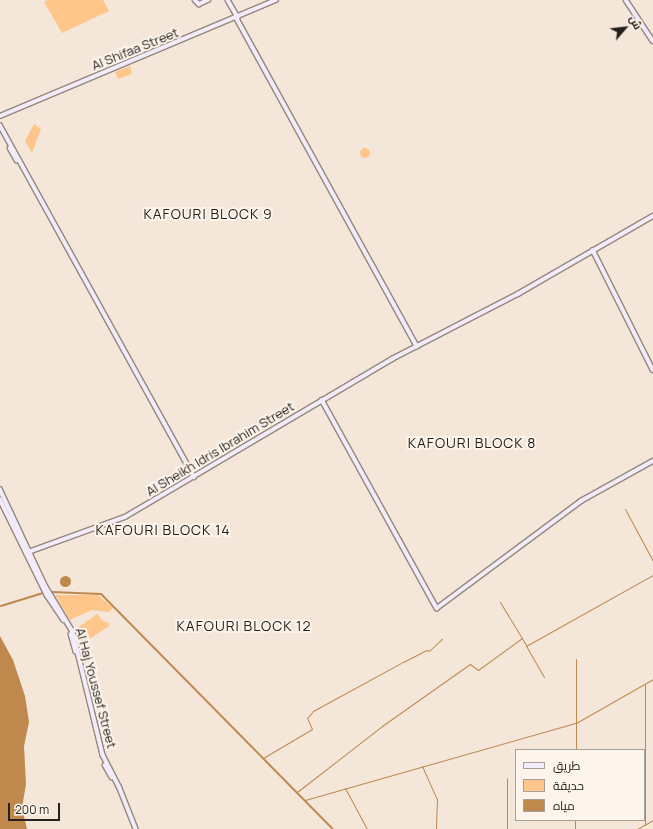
<!DOCTYPE html>
<meta charset="utf-8">
<style>
body{margin:0}
#map{position:relative;width:653px;height:829px;overflow:hidden;background:#f4e6d8;font-family:Manrope,Cairo,sans-serif}
div>[style]{position:absolute}
[style*='--x']{left:calc(var(--x)*1px);top:calc(var(--y)*1px);width:calc(var(--w)*1px);rotate:calc(var(--a)*1deg)}
.green>*{inset:0;background:#fec68b}
.round{border-radius:50%}
.water>*{inset:0;background:#bf894e}
.stream>*{height:1px;margin:-0.5px;padding:0 0.5px;transform-origin:0.5px;border-radius:0.5px;background:#bf894e}
.canal>*{height:2px;margin:-1px;padding:0 1px;transform-origin:1px;border-radius:1px;background:#bf894e}
.roads{filter:drop-shadow(1px 0 #94877a) drop-shadow(-1px 0 #94877a) drop-shadow(0 1px #94877a) drop-shadow(0 -1px #94877a)}
.secondary>*{height:3.5px;margin:-1.75px;padding:0 1.75px;transform-origin:1.75px;border-radius:1.75px;background:#f2ecfa}
span{translate:-50% -50%;white-space:nowrap;text-align:center;line-height:1.15;-webkit-text-stroke:4px #fdf4ec;paint-order:stroke}
.street-label{font-size:13px;color:#25201b}
.neighbourhood-label{font-size:14px;color:#25201b;letter-spacing:1px}
.legend{position:absolute;left:515px;top:749px;width:130px;height:72px;box-sizing:border-box;background:#fdf4ec;border:1px solid #a79f98;margin:0;padding:5px 7px;list-style:none;font-size:12px;color:#25201b}
.legend li{display:flex;align-items:center;gap:8px;height:20px}
.legend b{width:20px;border:1px solid #a79f98}
.north{position:absolute;left:605px;top:8px;width:40px;height:40px;-webkit-text-stroke:3px #fdf4ec;paint-order:stroke;rotate:62deg;font-size:11px;font-weight:700;line-height:16px;text-align:center;color:#25201b}
.north::after{content:'';display:block;margin:auto;width:14px;height:18px;background:#25201b;clip-path:polygon(50% 0,100% 100%,50% 72%,0 100%)}
.scale{position:absolute;left:8px;top:803px;width:52px;height:18px;box-sizing:border-box;border:2px solid #25201b;border-top:0;padding-left:5px;font-size:12px;line-height:14px;white-space:nowrap;color:#25201b;-webkit-text-stroke:3px #fdf4ec;paint-order:stroke}
</style>
<div id="map">
<div class="green">
<i style="clip-path:polygon(48px 0,103px 0,109px 11px,62px 33px,44px 2px)"></i>
<i style="clip-path:polygon(130px 66px,132px 74px,118px 79px,115px 72px)"></i>
<i style="clip-path:polygon(34px 124px,41px 129px,32px 153px,25px 141px)"></i>
<i class="round" style="left:360px;top:148px;width:10px;height:10px"></i>
<i style="clip-path:polygon(55px 595px,98px 595px,113px 608px,109px 612px,92px 610px,70px 620px)"></i>
<i style="clip-path:polygon(97px 614px,103px 621px,109px 623px,109px 626px,82px 644px,76px 629px)"></i>
</div>
<div class="water">
<i class="round" style="left:59.5px;top:575.5px;width:11px;height:11px"></i>
<i style="clip-path:polygon(0 636px,13px 660px,25px 696px,29px 722px,24px 746px,26px 784px,22px 808px,27px 829px,0 829px)"></i>
</div>
<div class="stream">
<i style="--x:625;--y:509;--w:59;--a:61.7"></i>
<i style="--x:500;--y:602;--w:50;--a:58.8"></i>
<i style="--x:544;--y:677;--w:36;--a:-120"></i>
<i style="--x:526;--y:646;--w:145;--a:-29.2"></i>
<i style="--x:576;--y:750;--w:91;--a:-90"></i>
<i style="--x:263;--y:758;--w:57;--a:-30.6"></i>
<i style="--x:312;--y:729;--w:12;--a:-114"></i>
<i style="--x:307;--y:718;--w:9;--a:-49"></i>
<i style="--x:313;--y:711;--w:102;--a:-28.6"></i>
<i style="--x:403;--y:662;--w:27;--a:-27"></i>
<i style="--x:427;--y:650;--w:2;--a:27"></i>
<i style="--x:429;--y:651;--w:18;--a:-43"></i>
<i style="--x:422;--y:766;--w:36;--a:66"></i>
<i style="--x:437;--y:799;--w:30;--a:92"></i>
<i style="--x:345;--y:788;--w:47;--a:61.8"></i>
<i style="--x:297;--y:792;--w:108;--a:-37.8"></i>
<i style="--x:382;--y:726;--w:108;--a:-35.2"></i>
<i style="--x:470;--y:664;--w:10;--a:37"></i>
<i style="--x:478;--y:670;--w:54;--a:-36"></i>
<i style="--x:305;--y:800;--w:282;--a:-15.9"></i>
<i style="--x:576;--y:723;--w:89;--a:-29.7"></i>
<i style="--x:645;--y:825;--w:141;--a:-90"></i>
<i style="--x:507;--y:829;--w:51;--a:-90"></i>
<i style="--x:575;--y:829;--w:9;--a:-90"></i>
<i style="--x:637;--y:829;--w:18;--a:-29"></i>
</div>
<div class="canal">
<i style="--x:52;--y:592;--w:49;--a:2.3"></i>
<i style="--x:101;--y:594;--w:330;--a:45.4"></i>
<i style="--x:1;--y:606;--w:44;--a:-17.2"></i>
</div>
<div class="roads">
<div class="secondary">
<i style="--x:195;--y:0;--w:6;--a:45"></i>
<i style="--x:199;--y:4;--w:10;--a:-24"></i>
<i style="--x:228;--y:0;--w:20;--a:60"></i>
<i style="--x:626;--y:0;--w:49;--a:56.6"></i>
<i style="--x:236;--y:17;--w:376;--a:61.2"></i>
<i style="--x:0;--y:116;--w:299;--a:-22.8"></i>
<i style="--x:0;--y:125;--w:402;--a:61.1"></i>
<i style="--x:10;--y:148;--w:14;--a:60"></i>
<i style="--x:593;--y:250;--w:134;--a:63.4"></i>
<i style="--x:322;--y:400;--w:238;--a:61.1"></i>
<i style="--x:437;--y:608;--w:179;--a:-36.6"></i>
<i style="--x:581;--y:501;--w:82;--a:-29.1"></i>
<i style="--x:0;--y:489;--w:108;--a:64.9"></i>
<i style="--x:46;--y:587;--w:52;--a:59"></i>
<i style="--x:73;--y:632;--w:127;--a:76.3"></i>
<i style="--x:103;--y:755;--w:35;--a:63"></i>
<i style="--x:119;--y:786;--w:46;--a:68.4"></i>
<i style="--x:0;--y:499;--w:107;--a:63.9"></i>
<i style="--x:47;--y:595;--w:30;--a:56"></i>
<i style="--x:26;--y:553;--w:105;--a:-20"></i>
<i style="--x:125;--y:517;--w:310;--a:-30.6"></i>
<i style="--x:392;--y:359;--w:142;--a:-27.3"></i>
<i style="--x:518;--y:294;--w:156;--a:-30"></i>
<i style="--x:71;--y:634;--w:18;--a:74"></i>
<i style="--x:105;--y:765;--w:14;--a:60"></i>
</div>
</div>
<div class="street-label">
<span style="left:135px;top:49px;rotate:-22deg">Al Shifaa Street</span>
<span style="left:220px;top:449px;rotate:-31deg">Al Sheikh Idris Ibrahim Street</span>
<span style="left:96px;top:688px;rotate:75deg">Al Haj Youssef Street</span>
</div>
<div class="neighbourhood-label">
<span style="left:208px;top:214px">KAFOURI BLOCK 9</span>
<span style="left:472px;top:443px">KAFOURI BLOCK 8</span>
<span style="left:163px;top:530px">KAFOURI BLOCK 14</span>
<span style="left:244px;top:626px">KAFOURI BLOCK 12</span>
</div>
<ul class="legend">
<li><b style="height:5px;background:#f2ecfa"></b>طريق</li>
<li><b style="height:11px;background:#fec68b"></b>حديقة</li>
<li><b style="height:11px;background:#bf894e"></b>مياه</li>
</ul>
<div class="north">ش</div>
<div class="scale">200 m</div>
</div>
